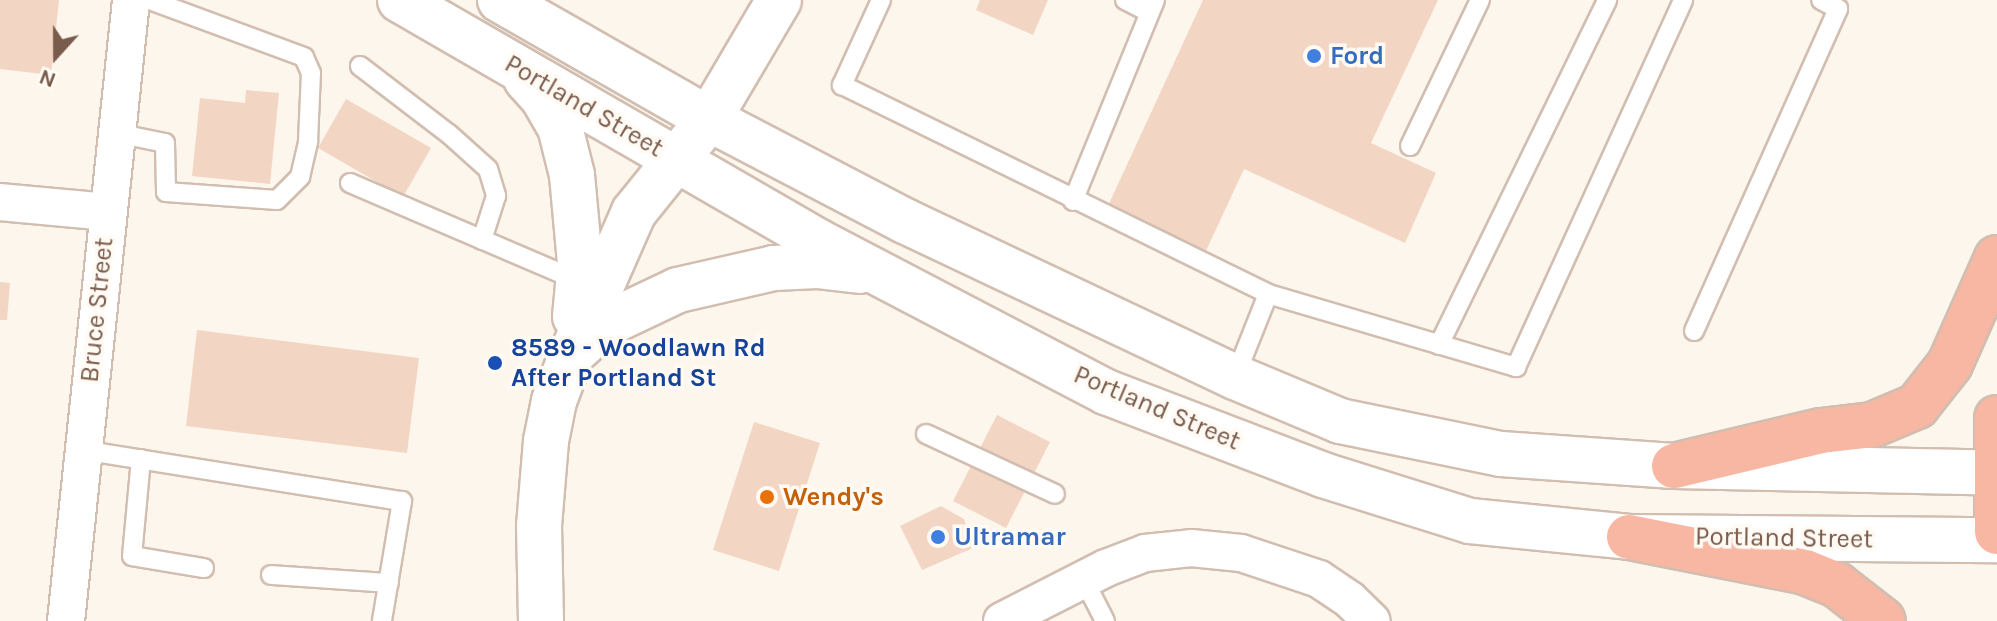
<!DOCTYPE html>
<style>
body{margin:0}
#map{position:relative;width:1997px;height:621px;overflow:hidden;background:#fdf6ec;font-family:Karla,sans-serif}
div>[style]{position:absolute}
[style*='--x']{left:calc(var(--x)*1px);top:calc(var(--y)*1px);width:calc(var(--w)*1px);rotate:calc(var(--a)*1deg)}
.building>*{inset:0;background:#f3d5c3}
.roads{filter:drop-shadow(2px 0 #d1beb0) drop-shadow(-2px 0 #d1beb0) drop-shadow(0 2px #d1beb0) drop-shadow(0 -2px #d1beb0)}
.lane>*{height:18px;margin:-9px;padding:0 9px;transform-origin:9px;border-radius:9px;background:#fff}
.street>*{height:36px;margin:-18px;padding:0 18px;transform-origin:18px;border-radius:18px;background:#fff}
.secondary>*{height:44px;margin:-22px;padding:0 22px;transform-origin:22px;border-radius:22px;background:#fff}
.highway>*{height:44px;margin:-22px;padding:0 22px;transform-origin:22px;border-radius:22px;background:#f7b7a3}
.dots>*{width:22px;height:22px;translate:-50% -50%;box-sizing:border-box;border:4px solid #fffaf3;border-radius:50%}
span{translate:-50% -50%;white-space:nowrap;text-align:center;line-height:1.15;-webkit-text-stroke:7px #fffaf3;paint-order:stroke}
.shop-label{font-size:26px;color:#366cbe;font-weight:700}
.left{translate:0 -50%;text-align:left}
.street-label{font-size:26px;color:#7a5c4d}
.transit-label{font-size:26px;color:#164399;font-weight:700}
.food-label{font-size:26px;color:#c56008;font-weight:700}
.north{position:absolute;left:16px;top:16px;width:80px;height:80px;-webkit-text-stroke:6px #fffaf3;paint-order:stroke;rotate:201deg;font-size:22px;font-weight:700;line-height:32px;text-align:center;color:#7a5c4d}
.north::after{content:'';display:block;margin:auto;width:28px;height:36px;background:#7a5c4d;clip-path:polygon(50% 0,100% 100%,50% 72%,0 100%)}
</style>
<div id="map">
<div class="building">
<i style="clip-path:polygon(0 0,59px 0,51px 75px,0 69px)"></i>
<i style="clip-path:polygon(980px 0,1048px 0,1033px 35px,976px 10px)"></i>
<i style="clip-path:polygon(1203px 0,1438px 0,1371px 143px,1436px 173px,1405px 243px,1244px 169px,1205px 253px,1107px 208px)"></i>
<i style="clip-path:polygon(246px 90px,279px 93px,270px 184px,192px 176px,200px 98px,245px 103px)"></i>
<i style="clip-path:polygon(346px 99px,431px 148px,403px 197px,318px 148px)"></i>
<i style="clip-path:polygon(0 282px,10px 283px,7px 320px,0 320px)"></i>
<i style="clip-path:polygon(197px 330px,419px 358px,407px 453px,186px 426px)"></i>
<i style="clip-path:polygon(997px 415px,1050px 442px,1006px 528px,953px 501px)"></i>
<i style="clip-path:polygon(754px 422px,820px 443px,779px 571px,713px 550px)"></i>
<i style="clip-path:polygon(941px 506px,964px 519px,973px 548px,922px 570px,900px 526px)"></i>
</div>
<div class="roads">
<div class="lane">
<i style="--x:881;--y:0;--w:94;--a:114.6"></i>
<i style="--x:842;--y:85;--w:475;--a:26.1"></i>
<i style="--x:1268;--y:294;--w:259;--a:16.4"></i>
<i style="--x:1516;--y:367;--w:403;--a:-65.5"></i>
<i style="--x:1125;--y:0;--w:27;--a:27"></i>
<i style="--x:360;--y:66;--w:112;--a:37.4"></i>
<i style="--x:449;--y:134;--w:52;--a:41.9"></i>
<i style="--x:488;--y:169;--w:28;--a:73"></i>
<i style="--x:496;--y:196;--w:46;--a:107.7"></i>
<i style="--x:116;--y:133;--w:50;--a:11.5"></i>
<i style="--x:165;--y:143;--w:49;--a:88.8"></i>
<i style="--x:166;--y:192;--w:111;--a:4.1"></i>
<i style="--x:277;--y:200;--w:33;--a:-45"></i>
<i style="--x:300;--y:177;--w:37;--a:-77"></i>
<i style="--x:308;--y:141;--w:68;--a:-87.5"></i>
<i style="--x:311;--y:73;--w:17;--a:-114"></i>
<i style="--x:304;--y:57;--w:164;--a:-159.7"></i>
<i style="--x:1410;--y:146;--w:162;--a:-64.4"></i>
<i style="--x:350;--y:183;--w:249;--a:23.2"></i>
<i style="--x:1073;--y:201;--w:217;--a:-67.8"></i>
<i style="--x:1694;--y:331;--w:353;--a:-65.9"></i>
<i style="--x:1838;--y:9;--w:19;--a:-152"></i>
<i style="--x:1439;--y:345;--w:384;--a:-64"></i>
<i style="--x:1235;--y:377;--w:89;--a:-68.3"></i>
<i style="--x:926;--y:434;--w:142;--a:24.9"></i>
<i style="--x:82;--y:450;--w:324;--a:9.1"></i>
<i style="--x:402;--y:501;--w:122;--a:99.5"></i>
<i style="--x:141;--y:459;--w:97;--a:95.3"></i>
<i style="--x:132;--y:556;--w:73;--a:9.5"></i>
<i style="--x:271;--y:575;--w:118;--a:3.9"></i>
<i style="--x:1083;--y:578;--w:48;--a:62.9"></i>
</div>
<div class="street">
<i style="--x:0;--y:202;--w:107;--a:5.3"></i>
<i style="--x:66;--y:621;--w:624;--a:-84.02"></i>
<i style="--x:1002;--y:621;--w:117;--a:-27"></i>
<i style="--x:1106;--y:568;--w:42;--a:-21"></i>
<i style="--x:1145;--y:553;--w:46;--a:-6.2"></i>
<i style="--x:1191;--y:548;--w:50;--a:5.7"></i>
<i style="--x:1241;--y:553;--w:82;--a:18.4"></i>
<i style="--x:1319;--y:579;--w:37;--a:34"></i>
<i style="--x:1350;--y:600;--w:30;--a:44"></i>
</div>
<div class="secondary">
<i style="--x:400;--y:0;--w:484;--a:30"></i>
<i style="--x:819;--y:242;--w:324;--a:27.6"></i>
<i style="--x:1106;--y:392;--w:232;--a:20.9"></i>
<i style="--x:1323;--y:475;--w:154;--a:17.4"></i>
<i style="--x:1470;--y:521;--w:160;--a:5.7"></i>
<i style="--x:1629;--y:537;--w:368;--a:0.5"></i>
<i style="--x:500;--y:0;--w:241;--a:29.7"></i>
<i style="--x:709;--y:119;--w:221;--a:27.5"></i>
<i style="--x:905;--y:221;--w:365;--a:25.3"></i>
<i style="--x:1235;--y:377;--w:114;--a:22.7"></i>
<i style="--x:1340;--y:421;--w:164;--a:11.6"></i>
<i style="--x:1501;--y:454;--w:173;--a:4"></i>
<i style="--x:1674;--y:466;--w:323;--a:1.2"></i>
<i style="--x:526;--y:79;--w:25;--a:48"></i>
<i style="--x:543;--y:98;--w:34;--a:60"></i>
<i style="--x:560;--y:127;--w:49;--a:76"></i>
<i style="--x:572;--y:175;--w:88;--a:84.8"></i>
<i style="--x:580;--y:263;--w:54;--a:95.3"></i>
<i style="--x:574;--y:352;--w:40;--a:-42"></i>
<i style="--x:604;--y:325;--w:82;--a:-25.3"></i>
<i style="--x:678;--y:290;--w:98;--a:-12.9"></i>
<i style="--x:774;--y:268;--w:43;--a:-2.7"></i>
<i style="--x:817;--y:266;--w:43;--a:6.6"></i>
<i style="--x:541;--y:621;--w:95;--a:-91.2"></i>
<i style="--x:539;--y:526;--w:85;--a:-85.3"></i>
<i style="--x:546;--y:441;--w:41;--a:-78.7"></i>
<i style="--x:554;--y:401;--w:51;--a:-69.4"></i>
<i style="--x:572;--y:353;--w:154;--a:-66.3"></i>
<i style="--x:634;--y:212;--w:119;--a:-51.1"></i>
<i style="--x:709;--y:119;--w:138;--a:-59.5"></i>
</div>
<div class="highway">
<i style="--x:1997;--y:418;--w:114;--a:90"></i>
<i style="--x:1674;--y:466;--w:151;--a:-13.4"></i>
<i style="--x:1821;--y:431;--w:51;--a:-6.7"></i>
<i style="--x:1872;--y:425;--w:49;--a:-22.9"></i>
<i style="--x:1917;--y:406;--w:53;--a:-51.8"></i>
<i style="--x:1950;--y:364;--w:116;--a:-66.1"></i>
<i style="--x:1629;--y:537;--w:179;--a:11.2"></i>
<i style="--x:1805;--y:572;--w:35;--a:22"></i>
<i style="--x:1837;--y:585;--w:58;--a:38"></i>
</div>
</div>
<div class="dots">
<i style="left:1314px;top:56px;background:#3f7fe0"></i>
<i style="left:495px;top:363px;background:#1a4fb4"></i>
<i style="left:767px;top:497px;background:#e8710a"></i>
<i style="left:938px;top:537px;background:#3f7fe0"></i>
</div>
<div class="shop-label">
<span class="left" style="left:1330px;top:56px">Ford</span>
<span class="left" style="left:954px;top:537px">Ultramar</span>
</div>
<div class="street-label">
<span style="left:584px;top:106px;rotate:30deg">Portland Street</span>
<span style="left:97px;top:310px;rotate:-84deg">Bruce Street</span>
<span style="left:1157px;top:408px;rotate:23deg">Portland Street</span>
<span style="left:1784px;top:538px;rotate:1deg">Portland Street</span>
</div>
<div class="transit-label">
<span class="left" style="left:511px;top:363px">8589 - Woodlawn Rd<br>After Portland St</span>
</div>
<div class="food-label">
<span class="left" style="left:783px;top:497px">Wendy's</span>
</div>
<div class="north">N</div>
</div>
